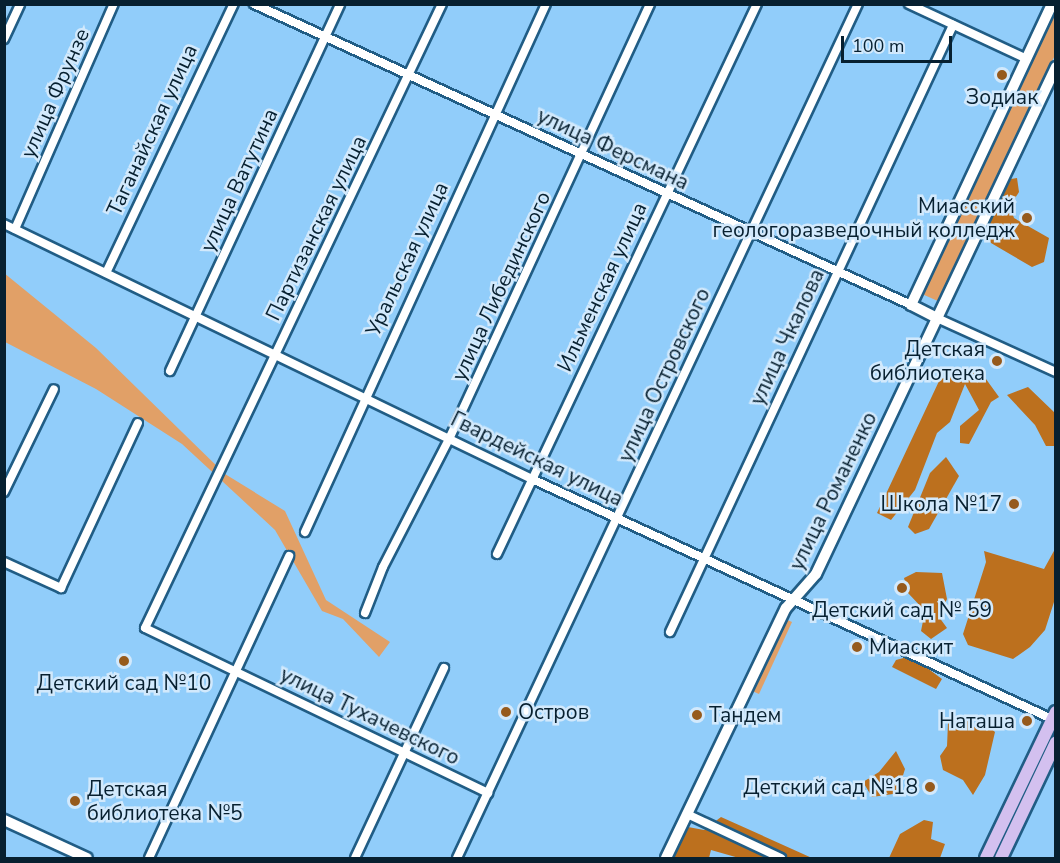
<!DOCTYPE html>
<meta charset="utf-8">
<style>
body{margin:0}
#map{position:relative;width:1060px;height:863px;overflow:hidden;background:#91cdfa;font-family:"Nunito Sans",sans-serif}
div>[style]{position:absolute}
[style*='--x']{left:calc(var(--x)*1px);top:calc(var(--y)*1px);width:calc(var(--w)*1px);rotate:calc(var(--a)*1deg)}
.green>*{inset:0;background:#e1a067}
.forest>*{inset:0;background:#bc701e}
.roads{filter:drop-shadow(2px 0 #215d85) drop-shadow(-2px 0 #215d85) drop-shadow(0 2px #215d85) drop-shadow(0 -2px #215d85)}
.street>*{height:8px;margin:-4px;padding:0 4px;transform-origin:4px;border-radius:4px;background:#fff}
.secondary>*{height:10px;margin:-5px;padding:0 5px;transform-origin:5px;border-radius:5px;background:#fff}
.primary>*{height:12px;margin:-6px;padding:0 6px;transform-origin:6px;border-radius:6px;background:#d3c0ef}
.dots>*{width:16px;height:16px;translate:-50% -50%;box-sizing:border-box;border:3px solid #d2e9fc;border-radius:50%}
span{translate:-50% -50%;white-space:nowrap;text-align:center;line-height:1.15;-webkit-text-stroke:5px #d2e9fc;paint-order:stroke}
.street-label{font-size:21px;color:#072030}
.poi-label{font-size:21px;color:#072030}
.right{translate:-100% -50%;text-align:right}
.left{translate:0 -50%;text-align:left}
.frame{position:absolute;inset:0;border:6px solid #072030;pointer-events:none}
.scale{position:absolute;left:841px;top:36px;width:111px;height:27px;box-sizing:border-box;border:3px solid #072030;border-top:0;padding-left:8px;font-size:18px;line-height:21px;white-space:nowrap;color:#072030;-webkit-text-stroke:4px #d2e9fc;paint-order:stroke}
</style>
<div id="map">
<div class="green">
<i style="clip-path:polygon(1055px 9px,1055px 55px,940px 302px,922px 294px)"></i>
<i style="clip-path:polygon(4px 273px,96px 348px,225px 474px,285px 511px,326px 600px,390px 642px,379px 657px,343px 619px,322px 611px,275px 530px,182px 444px,96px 389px,5px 342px)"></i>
<i style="clip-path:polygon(783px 618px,792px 622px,759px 694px,750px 690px)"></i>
</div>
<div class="forest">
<i style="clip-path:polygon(1017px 178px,1019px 192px,1010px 206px,1014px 218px,1049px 238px,1044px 262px,1032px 267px,991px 243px,985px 233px,1011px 179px)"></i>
<i style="clip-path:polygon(978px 368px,999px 397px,991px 402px,969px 444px,960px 443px,960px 426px,979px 410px,965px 384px,950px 422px,937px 433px,915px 490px,891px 520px,877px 513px,940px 379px)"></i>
<i style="clip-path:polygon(1028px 387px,1055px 413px,1055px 446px,1046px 446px,1035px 425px,1007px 395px)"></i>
<i style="clip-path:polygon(946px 457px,959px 476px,929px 529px,915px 534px,908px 527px,930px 473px)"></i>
<i style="clip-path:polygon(1055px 549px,1054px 602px,1045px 630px,1030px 647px,1013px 659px,968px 645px,963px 634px,986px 562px,984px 551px,1044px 569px)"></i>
<i style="clip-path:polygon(916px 572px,942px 573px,947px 599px,939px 617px,947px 628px,931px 639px,921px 631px,925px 611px,908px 593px,904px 578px)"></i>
<i style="clip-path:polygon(911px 656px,942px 679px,936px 689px,892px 667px,896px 660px)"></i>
<i style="clip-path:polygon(962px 715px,973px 727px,988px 726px,995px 732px,985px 775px,973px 795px,963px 780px,943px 770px,940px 756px,947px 746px,948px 723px)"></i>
<i style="clip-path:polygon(896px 751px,905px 769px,900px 785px,893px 794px,872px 797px,863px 782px,879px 772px)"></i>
<i style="clip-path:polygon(721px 817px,812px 858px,739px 858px,711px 850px,709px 858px,673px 858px,688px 827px,704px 830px)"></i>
<i style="clip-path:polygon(924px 820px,933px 822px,931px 839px,945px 844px,940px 858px,889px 858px,900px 834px)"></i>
</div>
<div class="roads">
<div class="street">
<i style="--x:254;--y:4;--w:723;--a:24.61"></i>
<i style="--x:442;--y:4;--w:691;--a:115.45"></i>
<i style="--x:145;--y:628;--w:381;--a:25.7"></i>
<i style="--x:909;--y:4;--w:130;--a:25"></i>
<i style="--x:4;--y:39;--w:38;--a:-65"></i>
<i style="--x:4;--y:224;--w:586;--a:25.78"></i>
<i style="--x:532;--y:479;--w:575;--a:24.78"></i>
<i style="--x:15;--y:229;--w:246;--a:-66.3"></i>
<i style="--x:106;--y:273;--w:298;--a:-64.6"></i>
<i style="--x:937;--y:318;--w:131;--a:24.4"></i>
<i style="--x:170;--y:371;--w:404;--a:-65.1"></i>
<i style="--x:4;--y:492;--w:114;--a:-64.1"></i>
<i style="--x:305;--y:532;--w:580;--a:-65.47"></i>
<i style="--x:497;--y:554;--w:608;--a:-64.7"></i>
<i style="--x:4;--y:562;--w:63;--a:24.5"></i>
<i style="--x:61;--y:588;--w:182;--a:-65"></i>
<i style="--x:365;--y:613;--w:49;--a:-68.6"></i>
<i style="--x:383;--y:567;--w:146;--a:-62.7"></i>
<i style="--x:450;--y:437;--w:477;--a:-65.2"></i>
<i style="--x:670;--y:632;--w:670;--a:-65"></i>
<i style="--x:687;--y:814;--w:104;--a:25.1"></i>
<i style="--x:149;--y:858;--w:333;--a:-65.1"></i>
<i style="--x:355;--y:858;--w:210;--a:-64.9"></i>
<i style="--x:457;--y:858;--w:943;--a:-64.85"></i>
</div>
<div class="secondary">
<i style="--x:937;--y:318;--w:29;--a:-153"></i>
<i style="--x:911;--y:305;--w:332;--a:-64.9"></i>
<i style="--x:4;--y:820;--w:91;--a:24.6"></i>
<i style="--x:666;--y:858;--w:277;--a:-64.4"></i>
<i style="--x:786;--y:608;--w:45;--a:-48.6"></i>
<i style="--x:816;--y:574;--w:561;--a:-64.67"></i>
</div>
<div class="primary">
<i style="--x:986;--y:858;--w:162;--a:-64.4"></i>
<i style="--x:1001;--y:858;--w:128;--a:-64.6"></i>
</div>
</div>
<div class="dots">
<i style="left:1002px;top:75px;background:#965a1c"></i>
<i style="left:1027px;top:218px;background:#965a1c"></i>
<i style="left:997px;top:361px;background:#965a1c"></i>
<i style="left:1014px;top:504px;background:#965a1c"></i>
<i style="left:902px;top:588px;background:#965a1c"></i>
<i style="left:857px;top:647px;background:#965a1c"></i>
<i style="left:124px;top:661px;background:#965a1c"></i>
<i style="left:506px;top:712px;background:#965a1c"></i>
<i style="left:697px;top:715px;background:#965a1c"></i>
<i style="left:1027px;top:721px;background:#965a1c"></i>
<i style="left:930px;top:787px;background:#965a1c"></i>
<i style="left:75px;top:801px;background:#965a1c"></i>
</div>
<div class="street-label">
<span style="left:55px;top:93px;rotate:-66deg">улица Фрунзе</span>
<span style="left:152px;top:130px;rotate:-65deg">Таганайская улица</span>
<span style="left:613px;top:149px;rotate:25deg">улица Ферсмана</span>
<span style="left:239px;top:180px;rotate:-65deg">улица Ватутина</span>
<span style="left:316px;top:228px;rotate:-64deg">Партизанская улица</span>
<span style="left:407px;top:259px;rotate:-65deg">Уральская улица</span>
<span style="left:501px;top:286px;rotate:-65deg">улица Либединского</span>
<span style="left:602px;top:287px;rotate:-65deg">Ильменская улица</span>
<span style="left:787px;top:337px;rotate:-65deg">улица Чкалова</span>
<span style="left:664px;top:375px;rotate:-65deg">улица Островского</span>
<span style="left:537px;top:459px;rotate:26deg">Гвардейская улица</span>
<span style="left:833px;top:491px;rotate:-64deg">улица Романенко</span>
<span style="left:370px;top:716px;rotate:26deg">улица Тухачевского</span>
</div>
<div class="poi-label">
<span style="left:1002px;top:97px">Зодиак</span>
<span class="right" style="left:1015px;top:218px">Миасский<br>геологоразведочный колледж</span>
<span class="right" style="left:985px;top:361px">Детская<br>библиотека</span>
<span class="right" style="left:1002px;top:504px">Школа №17</span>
<span style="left:902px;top:610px">Детский сад № 59</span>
<span class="left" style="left:869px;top:647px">Миаскит</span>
<span style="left:124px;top:683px">Детский сад №10</span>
<span class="left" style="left:518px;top:712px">Остров</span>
<span class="left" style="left:709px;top:715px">Тандем</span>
<span class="right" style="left:1015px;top:721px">Наташа</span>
<span class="right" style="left:918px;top:787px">Детский сад №18</span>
<span class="left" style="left:87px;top:801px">Детская<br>библиотека №5</span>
</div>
<div class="frame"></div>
<div class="scale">100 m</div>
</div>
